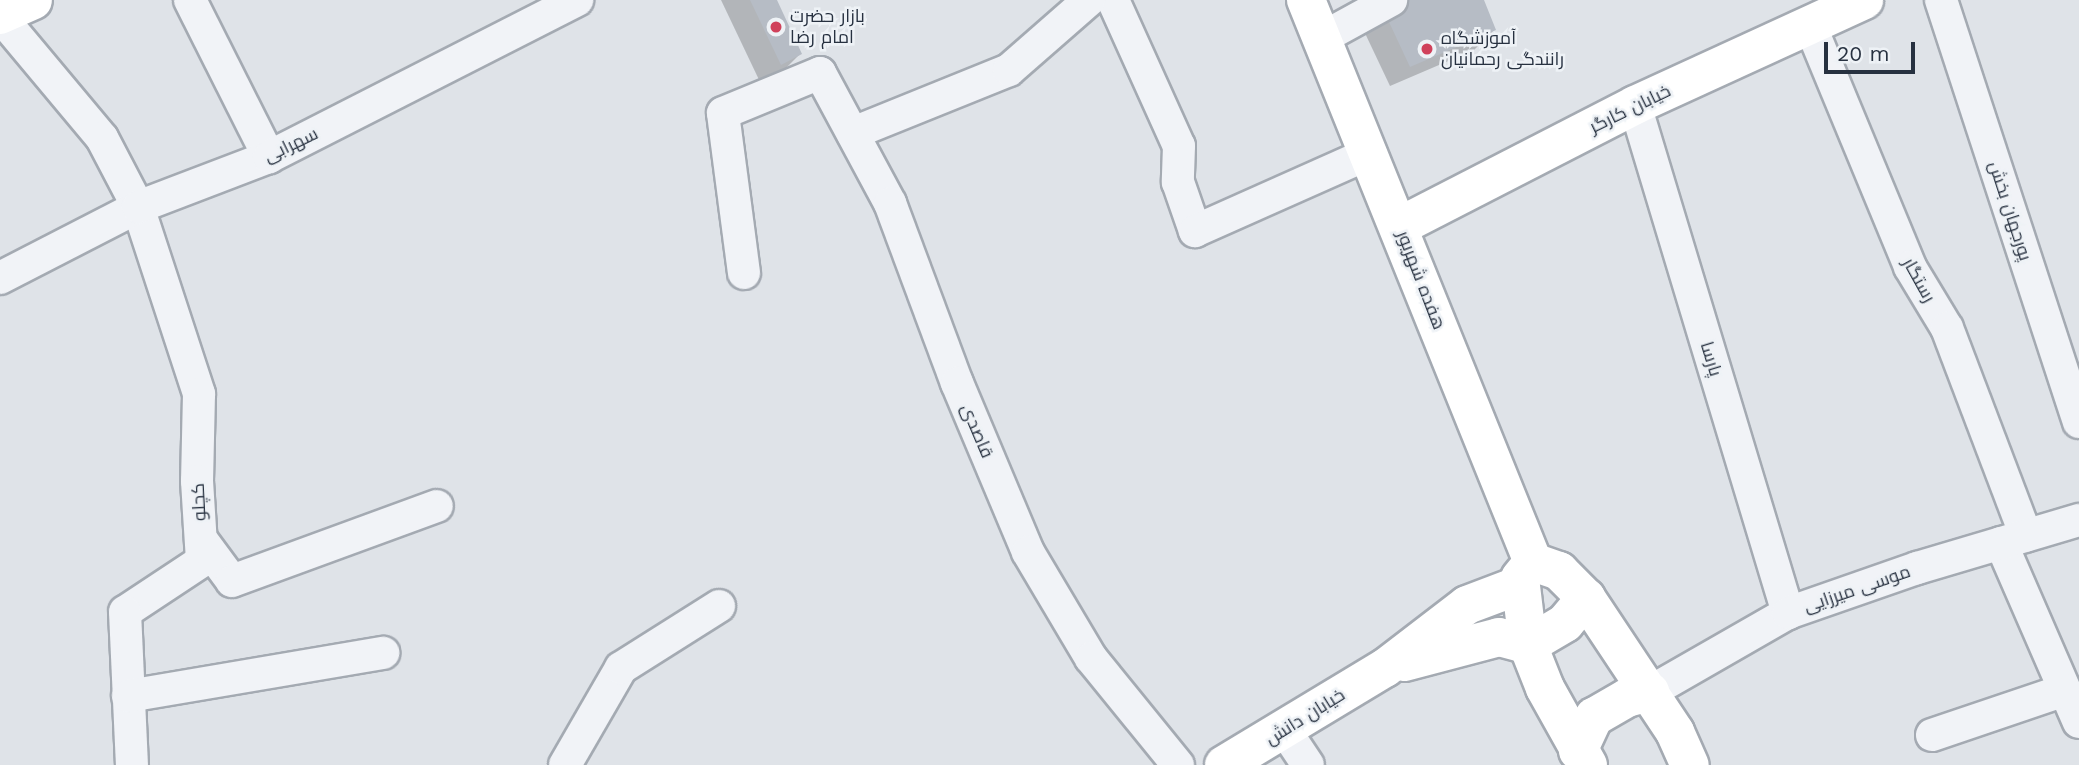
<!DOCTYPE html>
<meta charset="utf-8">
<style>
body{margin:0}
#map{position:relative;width:2079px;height:765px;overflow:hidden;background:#dfe3e8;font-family:"Work Sans",Cairo,sans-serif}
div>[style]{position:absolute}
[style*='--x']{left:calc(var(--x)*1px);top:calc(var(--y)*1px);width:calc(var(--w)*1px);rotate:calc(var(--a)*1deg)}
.shadow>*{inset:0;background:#0003}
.building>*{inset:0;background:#b6bcc5}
.roads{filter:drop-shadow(2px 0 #a4aab2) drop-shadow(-2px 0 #a4aab2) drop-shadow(0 2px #a4aab2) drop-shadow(0 -2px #a4aab2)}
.minor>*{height:32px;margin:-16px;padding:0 16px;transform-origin:16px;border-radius:16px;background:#f1f3f7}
.major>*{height:38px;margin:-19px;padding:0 19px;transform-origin:19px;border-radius:19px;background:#fff}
.dots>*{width:19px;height:19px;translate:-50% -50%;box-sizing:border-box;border:4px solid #eef2f6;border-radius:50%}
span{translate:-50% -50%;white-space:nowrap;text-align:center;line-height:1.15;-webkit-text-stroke:5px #eef2f6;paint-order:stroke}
.poi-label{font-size:18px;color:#273140}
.left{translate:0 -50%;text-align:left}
.street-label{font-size:18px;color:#273140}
.scale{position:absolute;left:1824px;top:42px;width:91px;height:32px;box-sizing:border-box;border:4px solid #273140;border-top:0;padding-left:9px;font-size:21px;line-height:24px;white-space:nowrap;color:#273140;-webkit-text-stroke:5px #eef2f6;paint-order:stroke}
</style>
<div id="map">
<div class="shadow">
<i style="clip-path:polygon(721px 0,775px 0,800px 54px,780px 74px,761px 84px)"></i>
<i style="clip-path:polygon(1482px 0,1494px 30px,1474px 50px,1390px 86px,1363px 29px,1383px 9px)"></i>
</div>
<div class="building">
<i style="clip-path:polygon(750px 0,777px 0,802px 54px,781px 65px)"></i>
<i style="clip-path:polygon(1400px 0,1484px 0,1496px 30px,1410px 67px,1382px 7px)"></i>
</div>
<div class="roads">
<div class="minor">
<i style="--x:190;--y:0;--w:176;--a:63.3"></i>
<i style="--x:1113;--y:0;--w:160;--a:65.7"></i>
<i style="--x:1179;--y:146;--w:36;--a:92"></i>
<i style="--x:1178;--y:182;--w:52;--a:70.9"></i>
<i style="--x:1195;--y:231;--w:192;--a:-24"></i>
<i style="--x:1941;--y:0;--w:444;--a:71.9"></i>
<i style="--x:0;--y:16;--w:159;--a:50.1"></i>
<i style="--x:102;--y:138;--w:78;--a:62.4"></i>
<i style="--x:138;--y:207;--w:197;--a:71.9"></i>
<i style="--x:199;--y:394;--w:87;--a:91.3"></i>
<i style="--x:197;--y:481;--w:80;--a:86.4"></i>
<i style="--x:202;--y:561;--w:92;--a:146.5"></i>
<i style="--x:125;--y:612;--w:153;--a:87.4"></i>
<i style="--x:1810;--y:25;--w:262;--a:67.5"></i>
<i style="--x:1910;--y:267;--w:71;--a:58.8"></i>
<i style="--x:1947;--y:328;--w:222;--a:69.2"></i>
<i style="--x:1322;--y:38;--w:79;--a:-28.8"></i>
<i style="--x:1635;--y:105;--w:531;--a:73.24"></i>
<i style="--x:853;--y:133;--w:168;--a:-22"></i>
<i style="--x:1009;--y:70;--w:106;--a:-41.2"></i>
<i style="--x:744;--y:273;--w:161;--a:-97.5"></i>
<i style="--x:723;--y:113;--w:105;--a:-22.4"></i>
<i style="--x:820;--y:73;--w:148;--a:61.7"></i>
<i style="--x:890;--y:203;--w:192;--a:69.6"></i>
<i style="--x:957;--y:383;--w:183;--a:67.2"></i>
<i style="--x:1028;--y:552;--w:123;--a:59.3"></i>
<i style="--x:1091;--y:658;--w:138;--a:50.9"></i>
<i style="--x:0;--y:278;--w:155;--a:-27.2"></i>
<i style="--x:138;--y:207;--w:140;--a:-20.9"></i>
<i style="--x:269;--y:157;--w:346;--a:-27"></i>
<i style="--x:201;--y:539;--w:52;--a:53.6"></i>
<i style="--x:232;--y:581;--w:218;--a:-20.1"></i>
<i style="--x:2001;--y:543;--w:195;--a:66.5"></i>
<i style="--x:1650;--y:692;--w:159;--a:-29.8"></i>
<i style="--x:1788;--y:613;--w:137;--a:-19.2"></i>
<i style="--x:1917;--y:568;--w:169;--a:-16.5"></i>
<i style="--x:128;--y:696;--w:259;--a:-9.6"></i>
<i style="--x:1284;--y:729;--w:43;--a:56.3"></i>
<i style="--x:1932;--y:735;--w:140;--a:-18.7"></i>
<i style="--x:565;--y:765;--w:112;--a:-60"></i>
<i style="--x:621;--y:668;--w:116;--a:-32.3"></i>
</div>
<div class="major">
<i style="--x:1306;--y:0;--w:606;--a:68.01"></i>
<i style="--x:0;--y:15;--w:36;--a:-24"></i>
<i style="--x:1400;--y:226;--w:264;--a:-27.2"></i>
<i style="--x:1635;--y:105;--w:252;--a:-24.6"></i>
<i style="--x:1404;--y:662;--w:98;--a:-14.7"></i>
<i style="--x:1499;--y:637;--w:30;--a:15"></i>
<i style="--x:1528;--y:645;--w:43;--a:-30.7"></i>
<i style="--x:1565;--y:623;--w:33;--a:-50"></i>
<i style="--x:1578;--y:751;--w:38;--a:-65"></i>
<i style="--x:1594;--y:717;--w:38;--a:-30"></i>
<i style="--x:1627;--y:698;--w:24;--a:-15"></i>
<i style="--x:1224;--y:765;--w:188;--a:-31.1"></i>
<i style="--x:1385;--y:668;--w:103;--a:-37.5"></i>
<i style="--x:1467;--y:605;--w:57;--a:-20.7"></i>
<i style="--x:1588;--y:765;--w:88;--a:-119.2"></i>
<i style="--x:1545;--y:688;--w:46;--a:-111.6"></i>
<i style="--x:1528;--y:645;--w:67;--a:-96.8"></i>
<i style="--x:1520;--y:578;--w:21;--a:-51"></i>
<i style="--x:1533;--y:562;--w:28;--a:19"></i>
<i style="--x:1559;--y:571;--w:38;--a:45"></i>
<i style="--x:1586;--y:598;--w:161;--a:56.4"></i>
<i style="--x:1675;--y:732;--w:36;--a:66"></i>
</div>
</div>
<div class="dots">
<i style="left:776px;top:27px;background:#d0415b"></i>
<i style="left:1427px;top:49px;background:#d0415b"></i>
</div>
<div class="poi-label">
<span class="left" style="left:790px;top:27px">بازار حضرت<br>امام رضا</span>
<span class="left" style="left:1441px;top:49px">آموزشگاه<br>رانندگی رحمانیان</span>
</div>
<div class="street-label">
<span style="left:1630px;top:109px;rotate:-26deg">خیابان کارگر</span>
<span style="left:291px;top:145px;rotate:-26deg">سهرابی</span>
<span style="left:2010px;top:211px;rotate:72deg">پورجهان بخش</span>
<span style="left:1421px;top:280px;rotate:69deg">هفده شهریور</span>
<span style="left:1919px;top:280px;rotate:61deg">رستگار</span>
<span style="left:1711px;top:359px;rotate:73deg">پارسا</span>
<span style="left:977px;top:431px;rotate:67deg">قاصدی</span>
<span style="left:199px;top:502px;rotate:-93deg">کچلو</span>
<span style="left:1857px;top:589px;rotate:-19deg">موسی میرزایی</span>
<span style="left:1305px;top:717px;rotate:-32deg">خیابان دانش</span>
</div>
<div class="scale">20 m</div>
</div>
